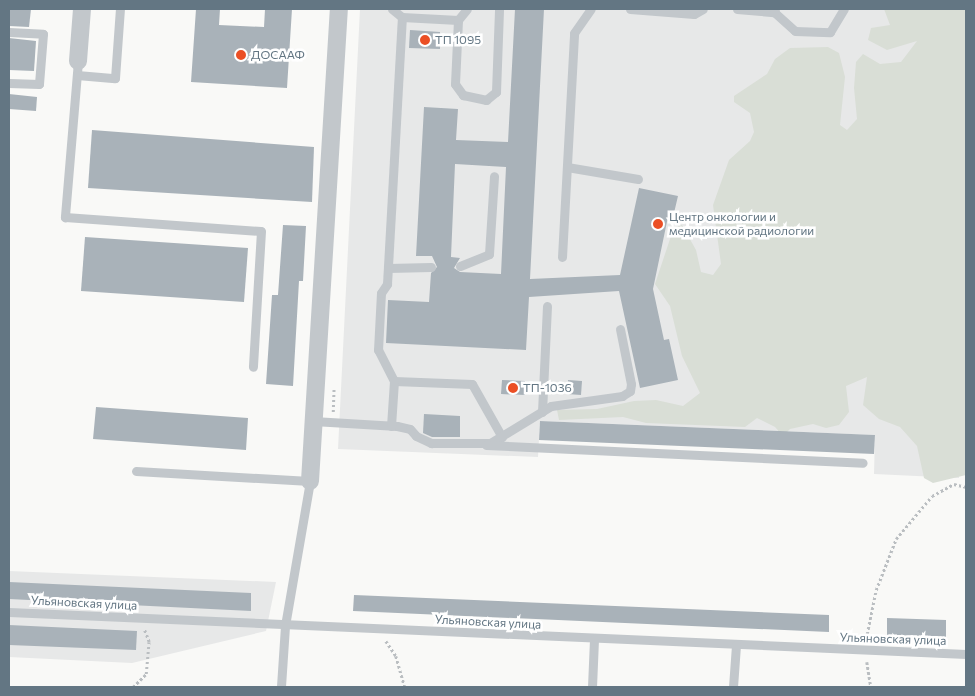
<!DOCTYPE html>
<meta charset="utf-8">
<style>
body{margin:0}
#map{position:relative;width:975px;height:696px;overflow:hidden;background:#f9f9f7;font-family:Commissioner,sans-serif}
div>[style]{position:absolute}
[style*='--x']{left:calc(var(--x)*1px);top:calc(var(--y)*1px);width:calc(var(--w)*1px);rotate:calc(var(--a)*1deg)}
.built>*{inset:0;background:#e7e8e8}
.green>*{inset:0;background:#d9ded6}
.building>*{inset:0;background:#a9b2b9}
.path>*{height:2.5px;margin-top:-1.25px;transform-origin:0;background:repeating-linear-gradient(90deg,#babec1 0 2.5px,transparent 0 5px)}
.service>*{height:9px;margin:-4.5px;padding:0 4.5px;transform-origin:4.5px;border-radius:4.5px;background:#c2c7cb}
.minor>*{height:18px;margin:-9px;padding:0 9px;transform-origin:9px;border-radius:9px;background:#c2c7cb}
.dots>*{width:14px;height:14px;translate:-50% -50%;box-sizing:border-box;border:2px solid #fff;border-radius:50%}
span{translate:-50% -50%;white-space:nowrap;text-align:center;line-height:1.15;-webkit-text-stroke:5px #fff;paint-order:stroke}
.poi-label{font-size:12px;color:#637683}
.left{translate:0 -50%;text-align:left}
.street-label{font-size:12px;color:#637683}
.frame{position:absolute;inset:0;border:10px solid #637683;pointer-events:none}
</style>
<div id="map">
<div class="built">
<i style="clip-path:polygon(360px 9px,966px 9px,966px 339px,959px 478px,874px 474px,875px 435px,540px 421px,538px 457px,338px 449px)"></i>
<i style="clip-path:polygon(9px 571px,276px 582px,266px 631px,132px 663px,9px 657px)"></i>
</div>
<div class="green">
<i style="clip-path:polygon(884px 9px,966px 9px,966px 475px,933px 483px,924px 478px,917px 446px,900px 427px,879px 419px,863px 405px,867px 377px,846px 386px,849px 412px,839px 425px,826px 428px,813px 424px,790px 429px,783px 436px,775px 427px,757px 418px,745px 427px,646px 423px,623px 417px,559px 420px,557px 410px,597px 409px,634px 401px,656px 400px,683px 406px,700px 393px,682px 356px,670px 306px,655px 284px,674px 227px,682px 225px,696px 250px,701px 272px,713px 275px,721px 264px,713px 205px,729px 160px,750px 141px,754px 132px,750px 113px,734px 102px,734px 96px,767px 74px,775px 59px,790px 48px,828px 47px,839px 53px,845px 77px,840px 125px,847px 130px,857px 119px,854px 88px,856px 62px,863px 54px,880px 64px,901px 62px,917px 41px,887px 50px,868px 40px,871px 28px,890px 25px)"></i>
</div>
<div class="building">
<i style="clip-path:polygon(9px 9px,31px 9px,29px 27px,9px 26px)"></i>
<i style="clip-path:polygon(196px 9px,220px 9px,219px 25px,264px 27px,265px 9px,292px 9px,287px 88px,191px 82px)"></i>
<i style="clip-path:polygon(evenodd,515px 9px,544px 9px,530px 279px,620px 275px,639px 188px,678px 196px,674px 213px,669px 212px,653px 289px,664px 340px,669px 339px,678px 380px,640px 388px,619px 291px,529px 297px,526px 350px,386px 343px,388px 300px,429px 302px,431px 273px,437px 267px,432px 256px,416px 256px,424px 107px,458px 109px,456px 140px,508px 142px,515px 9px,455px 164px,506px 167px,501px 274px,460px 272px,454px 268px,460px 258px,451px 257px,455px 164px)"></i>
<i style="clip-path:polygon(410px 30px,440px 32px,440px 49px,409px 48px)"></i>
<i style="clip-path:polygon(9px 38px,36px 41px,34px 71px,9px 70px)"></i>
<i style="clip-path:polygon(9px 94px,37px 97px,36px 111px,9px 109px)"></i>
<i style="clip-path:polygon(92px 130px,314px 147px,312px 202px,88px 188px)"></i>
<i style="clip-path:polygon(283px 225px,306px 226px,303px 281px,299px 281px,293px 386px,266px 384px,272px 295px,278px 295px)"></i>
<i style="clip-path:polygon(85px 237px,248px 248px,244px 302px,81px 291px)"></i>
<i style="clip-path:polygon(502px 380px,525px 381px,525px 395px,501px 394px)"></i>
<i style="clip-path:polygon(568px 380px,582px 381px,581px 395px,567px 394px)"></i>
<i style="clip-path:polygon(96px 407px,248px 418px,246px 450px,93px 439px)"></i>
<i style="clip-path:polygon(424px 414px,460px 416px,460px 437px,432px 437px,423px 433px)"></i>
<i style="clip-path:polygon(540px 421px,875px 435px,874px 454px,539px 440px)"></i>
<i style="clip-path:polygon(9px 582px,251px 593px,251px 611px,9px 599px)"></i>
<i style="clip-path:polygon(354px 595px,829px 615px,829px 632px,353px 611px)"></i>
<i style="clip-path:polygon(887px 618px,946px 620px,946px 637px,887px 635px)"></i>
<i style="clip-path:polygon(9px 625px,137px 631px,136px 650px,9px 645px)"></i>
</div>
<div class="path">
<i style="--x:333;--y:412;--w:25;--a:-88"></i>
<i style="--x:866;--y:639;--w:50;--a:-78.5"></i>
<i style="--x:876;--y:590;--w:55;--a:-68.6"></i>
<i style="--x:896;--y:539;--w:56;--a:-50.1"></i>
<i style="--x:932;--y:496;--w:25;--a:-29"></i>
<i style="--x:954;--y:484;--w:12;--a:14"></i>
<i style="--x:386;--y:641;--w:18;--a:56"></i>
<i style="--x:396;--y:656;--w:32;--a:74"></i>
<i style="--x:867;--y:662;--w:25;--a:81"></i>
<i style="--x:133;--y:687;--w:18;--a:-45"></i>
<i style="--x:146;--y:674;--w:32;--a:-85"></i>
<i style="--x:149;--y:642;--w:14;--a:-111"></i>
</div>
<div class="service">
<i style="--x:392;--y:9;--w:13;--a:39"></i>
<i style="--x:630;--y:9;--w:64;--a:4.5"></i>
<i style="--x:694;--y:14;--w:10;--a:-29"></i>
<i style="--x:737;--y:9;--w:37;--a:5"></i>
<i style="--x:774;--y:12;--w:3;--a:-72"></i>
<i style="--x:774;--y:12;--w:28;--a:42"></i>
<i style="--x:795;--y:31;--w:35;--a:2"></i>
<i style="--x:830;--y:32;--w:27;--a:-59"></i>
<i style="--x:458;--y:20;--w:64;--a:92.7"></i>
<i style="--x:455;--y:84;--w:14;--a:54"></i>
<i style="--x:463;--y:95;--w:24;--a:12"></i>
<i style="--x:486;--y:100;--w:13;--a:-39"></i>
<i style="--x:496;--y:92;--w:83;--a:-87.9"></i>
<i style="--x:9;--y:32;--w:34;--a:3"></i>
<i style="--x:43;--y:34;--w:50;--a:94.6"></i>
<i style="--x:39;--y:84;--w:30;--a:-178"></i>
<i style="--x:78;--y:61;--w:157;--a:94.8"></i>
<i style="--x:65;--y:217;--w:196;--a:4.1"></i>
<i style="--x:261;--y:231;--w:136;--a:93.4"></i>
<i style="--x:77;--y:75;--w:38;--a:5"></i>
<i style="--x:115;--y:78;--w:69;--a:-85.9"></i>
<i style="--x:567;--y:167;--w:72;--a:9.6"></i>
<i style="--x:562;--y:257;--w:224;--a:-86.9"></i>
<i style="--x:574;--y:33;--w:29;--a:-55"></i>
<i style="--x:460;--y:266;--w:31;--a:-22"></i>
<i style="--x:489;--y:254;--w:78;--a:-86.3"></i>
<i style="--x:388;--y:268;--w:43;--a:-1.3"></i>
<i style="--x:394;--y:381;--w:78;--a:2.2"></i>
<i style="--x:472;--y:384;--w:61;--a:60.5"></i>
<i style="--x:529;--y:389;--w:14;--a:0"></i>
<i style="--x:542;--y:412;--w:106;--a:-87.3"></i>
<i style="--x:313;--y:421;--w:84;--a:3.4"></i>
<i style="--x:397;--y:426;--w:13;--a:13"></i>
<i style="--x:410;--y:429;--w:9;--a:49"></i>
<i style="--x:416;--y:436;--w:17;--a:25"></i>
<i style="--x:431;--y:443;--w:59;--a:0"></i>
<i style="--x:490;--y:443;--w:71;--a:-31.2"></i>
<i style="--x:551;--y:406;--w:72;--a:-8"></i>
<i style="--x:622;--y:396;--w:9;--a:-32"></i>
<i style="--x:630;--y:391;--w:7;--a:-82"></i>
<i style="--x:631;--y:384;--w:56;--a:-101.3"></i>
<i style="--x:391;--y:426;--w:45;--a:-86.2"></i>
<i style="--x:394;--y:381;--w:35;--a:-117"></i>
<i style="--x:378;--y:350;--w:57;--a:-87"></i>
<i style="--x:381;--y:293;--w:11;--a:-56"></i>
<i style="--x:387;--y:284;--w:267;--a:-86.8"></i>
<i style="--x:402;--y:17;--w:56;--a:3.1"></i>
<i style="--x:458;--y:20;--w:14;--a:-51"></i>
<i style="--x:486;--y:445;--w:377;--a:2.7"></i>
<i style="--x:136;--y:471;--w:174;--a:3.3"></i>
<i style="--x:310;--y:481;--w:147;--a:99.8"></i>
<i style="--x:285;--y:626;--w:61;--a:93.8"></i>
<i style="--x:9;--y:612;--w:958;--a:2.51"></i>
<i style="--x:592;--y:687;--w:48;--a:-87.6"></i>
<i style="--x:733;--y:687;--w:42;--a:-85.9"></i>
</div>
<div class="minor">
<i style="--x:78;--y:61;--w:52;--a:-85.6"></i>
<i style="--x:310;--y:481;--w:473;--a:-86.5"></i>
</div>
<div class="dots">
<i style="left:425px;top:40px;background:#eb4f25"></i>
<i style="left:241px;top:55px;background:#eb4f25"></i>
<i style="left:658px;top:224px;background:#eb4f25"></i>
<i style="left:513px;top:388px;background:#eb4f25"></i>
</div>
<div class="poi-label">
<span class="left" style="left:435px;top:40px">ТП 1095</span>
<span class="left" style="left:251px;top:55px">ДОСААФ</span>
<span class="left" style="left:669px;top:224px">Центр онкологии и<br>медицинской радиологии</span>
<span class="left" style="left:523px;top:388px">ТП-1036</span>
</div>
<div class="street-label">
<span style="left:84px;top:603px;rotate:3deg">Ульяновская улица</span>
<span style="left:488px;top:622px;rotate:3deg">Ульяновская улица</span>
<span style="left:893px;top:639px;rotate:2deg">Ульяновская улица</span>
</div>
<div class="frame"></div>
</div>
